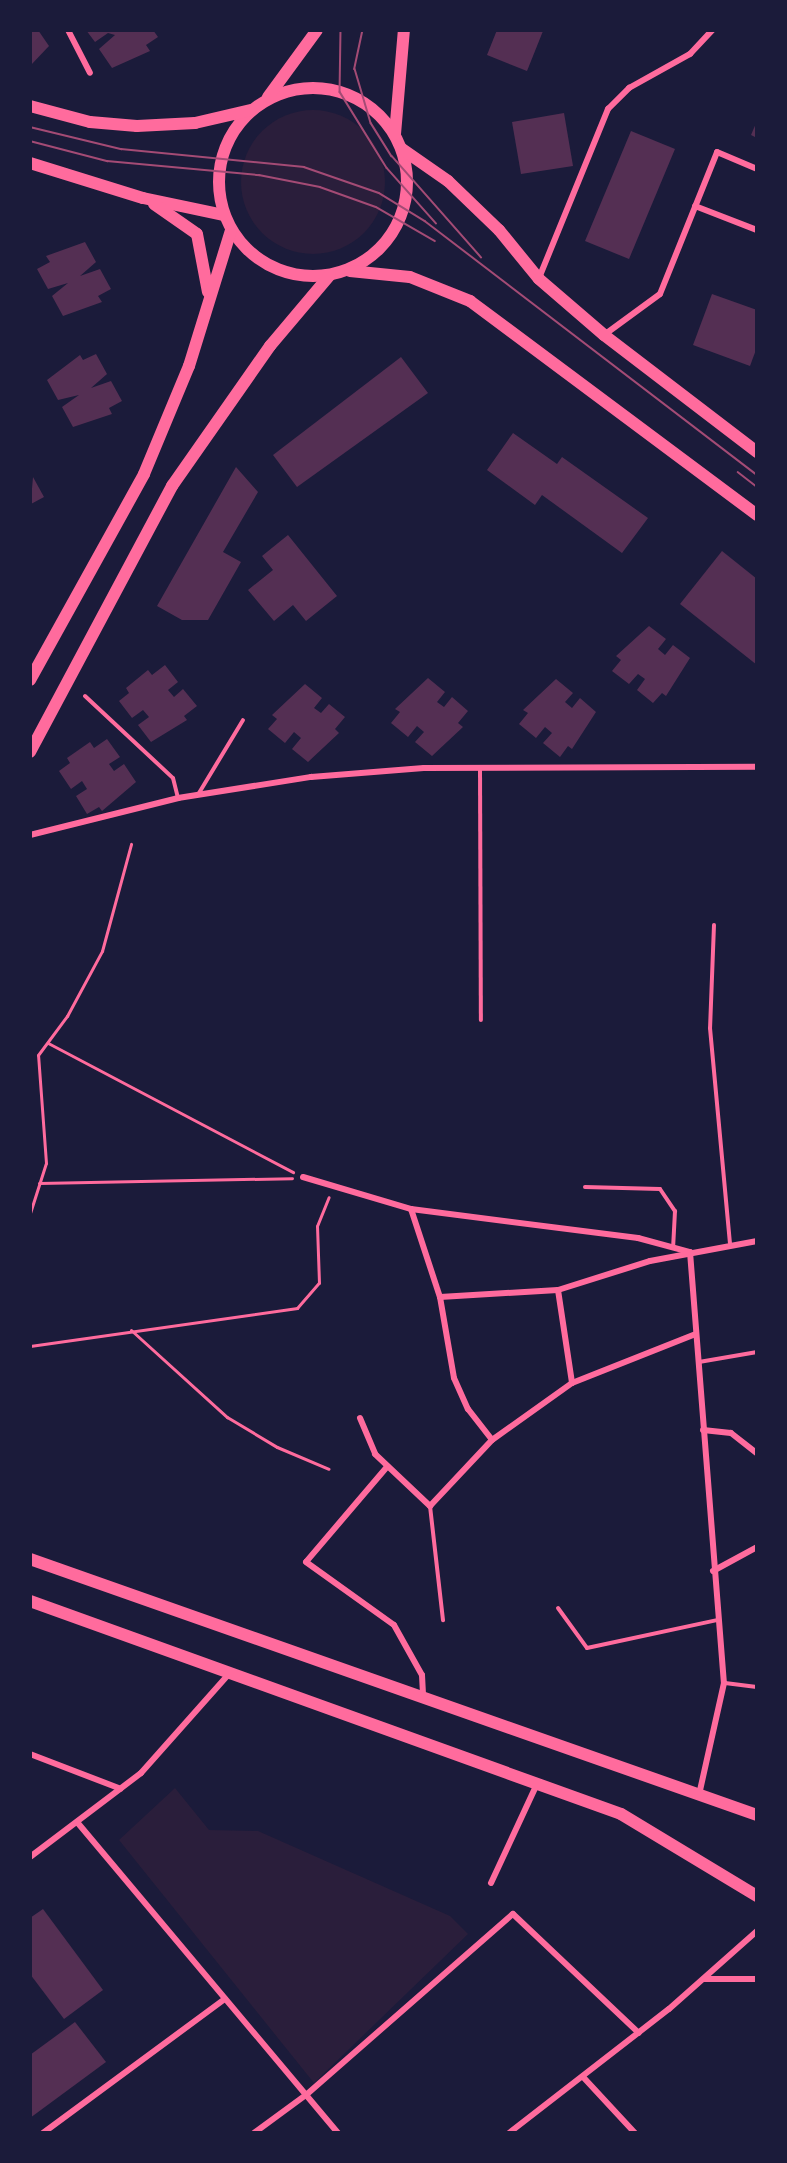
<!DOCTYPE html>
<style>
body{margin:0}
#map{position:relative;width:787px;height:2163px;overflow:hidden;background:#1b1b3a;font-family:Manrope,sans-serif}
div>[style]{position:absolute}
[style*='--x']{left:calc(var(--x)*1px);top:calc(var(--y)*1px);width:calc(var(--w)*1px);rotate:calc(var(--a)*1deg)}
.green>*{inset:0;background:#2a1e3b}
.round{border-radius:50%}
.building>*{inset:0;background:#542f53}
.path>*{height:3px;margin:-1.5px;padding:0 1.5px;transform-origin:1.5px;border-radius:1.5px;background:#ff6b9d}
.service>*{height:4px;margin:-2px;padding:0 2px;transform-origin:2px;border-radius:2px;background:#ff6b9d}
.minor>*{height:6px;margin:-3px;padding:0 3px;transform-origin:3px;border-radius:3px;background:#ff6b9d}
.primary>*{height:12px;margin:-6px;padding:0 6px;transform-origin:6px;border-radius:6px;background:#ff6b9d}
.primary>.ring{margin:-6px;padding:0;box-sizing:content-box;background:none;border:12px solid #ff6b9d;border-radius:50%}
.tram>*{height:1.5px;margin:-0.75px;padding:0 0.75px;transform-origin:0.75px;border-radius:0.75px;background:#a44b75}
span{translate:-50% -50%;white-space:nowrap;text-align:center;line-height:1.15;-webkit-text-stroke:5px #1b1b3a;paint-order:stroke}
.frame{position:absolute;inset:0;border:32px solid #1b1b3a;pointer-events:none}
</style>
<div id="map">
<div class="green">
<i class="round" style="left:241px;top:110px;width:144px;height:144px"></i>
<i style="clip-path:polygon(175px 1788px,209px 1830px,258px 1831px,450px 1916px,468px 1934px,314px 2083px,119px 1840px)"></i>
</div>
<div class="building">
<i style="clip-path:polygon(31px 30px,38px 30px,49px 46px,30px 66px)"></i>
<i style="clip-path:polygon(86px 30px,153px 30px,158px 37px,146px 45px,150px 51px,112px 68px,99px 49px,115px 35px,108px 33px,95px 42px)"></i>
<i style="clip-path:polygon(497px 30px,543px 31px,527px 71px,487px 55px)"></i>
<i style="clip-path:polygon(564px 113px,573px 166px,521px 174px,512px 122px)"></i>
<i style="clip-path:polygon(757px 121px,757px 138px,751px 135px)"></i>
<i style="clip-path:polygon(631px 131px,675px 149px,629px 259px,585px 241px)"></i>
<i style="clip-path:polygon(85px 242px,96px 262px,80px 276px,100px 269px,111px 289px,98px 296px,102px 302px,63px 316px,52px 296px,68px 283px,48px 289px,37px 269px,50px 262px,46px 256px)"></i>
<i style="clip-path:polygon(712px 294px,757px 310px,757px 347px,750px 366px,693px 345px)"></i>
<i style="clip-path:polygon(96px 354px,107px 374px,91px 388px,111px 381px,122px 401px,109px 408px,112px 414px,73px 427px,62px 407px,79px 395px,58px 400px,47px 380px,80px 355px,83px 360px)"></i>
<i style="clip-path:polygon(401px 357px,428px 393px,297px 487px,273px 455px)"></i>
<i style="clip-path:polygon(513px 433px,557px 464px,562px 457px,648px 518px,622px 553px,542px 495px,535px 505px,487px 470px)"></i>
<i style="clip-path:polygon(236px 467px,258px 492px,223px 552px,241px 562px,208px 620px,182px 620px,157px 606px)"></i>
<i style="clip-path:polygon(33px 477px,44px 497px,31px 504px,30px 512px)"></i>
<i style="clip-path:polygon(288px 535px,337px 596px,306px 621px,293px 605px,274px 621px,248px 590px,273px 570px,262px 556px)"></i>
<i style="clip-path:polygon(722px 551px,757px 579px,757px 665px,680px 604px)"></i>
<i style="clip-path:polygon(649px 626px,666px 639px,658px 649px,665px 655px,673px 645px,690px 658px,666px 696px,662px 693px,653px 703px,637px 690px,645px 679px,638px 674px,629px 684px,612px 671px,621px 660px,616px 656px)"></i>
<i style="clip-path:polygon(165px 665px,178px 682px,168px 690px,174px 697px,183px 689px,197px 706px,184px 716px,187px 720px,151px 742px,138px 725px,149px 717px,143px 710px,132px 718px,119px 701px,129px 693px,126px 688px,148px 670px,152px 675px)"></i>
<i style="clip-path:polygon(428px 678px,445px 692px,437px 702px,444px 707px,452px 697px,468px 711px,458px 723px,463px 727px,432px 756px,415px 742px,424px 732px,417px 726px,408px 737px,391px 723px,400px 712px,395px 709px)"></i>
<i style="clip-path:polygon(556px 679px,573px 693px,565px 702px,572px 708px,580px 698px,596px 712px,572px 749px,568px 746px,560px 757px,543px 743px,552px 733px,545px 727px,536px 738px,519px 724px,528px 713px,523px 710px)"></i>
<i style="clip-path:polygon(305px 684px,322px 698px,314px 708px,321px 713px,329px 704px,345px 717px,335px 729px,339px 733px,308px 762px,292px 749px,301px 738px,294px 732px,285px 743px,268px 729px,277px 719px,272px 715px)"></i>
<i style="clip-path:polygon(107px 739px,120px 757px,109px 764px,114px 771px,124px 764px,136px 782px,102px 811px,99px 807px,87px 814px,76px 796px,87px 789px,82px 781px,71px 789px,59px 771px,70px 763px,67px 758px,90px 742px,94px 748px)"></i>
<i style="clip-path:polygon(43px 1909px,103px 1990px,64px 2019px,30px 1974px,30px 1918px)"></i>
<i style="clip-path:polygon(75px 2022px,106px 2062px,30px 2118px,30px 2055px)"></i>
</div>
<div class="path">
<i style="--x:48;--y:1043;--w:277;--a:27.8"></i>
<i style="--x:39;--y:1183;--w:253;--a:-1.1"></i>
<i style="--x:30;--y:1213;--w:52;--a:-72.3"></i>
<i style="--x:46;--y:1163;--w:108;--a:-94.2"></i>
<i style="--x:38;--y:1055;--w:49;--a:-53.4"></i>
<i style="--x:67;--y:1016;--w:74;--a:-61.7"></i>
<i style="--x:102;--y:951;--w:111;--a:-74.8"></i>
<i style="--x:131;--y:1330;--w:130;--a:42.2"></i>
<i style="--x:227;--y:1417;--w:58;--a:31"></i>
<i style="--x:277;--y:1447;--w:56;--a:22.9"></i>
<i style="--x:30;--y:1346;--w:270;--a:-8.1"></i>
<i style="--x:297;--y:1308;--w:33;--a:-49"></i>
<i style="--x:319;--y:1283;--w:57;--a:-92"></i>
<i style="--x:317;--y:1226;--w:31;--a:-68"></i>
</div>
<div class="service">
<i style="--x:85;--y:696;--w:120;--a:43"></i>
<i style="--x:173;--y:778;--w:21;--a:76"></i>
<i style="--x:480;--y:768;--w:252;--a:89.8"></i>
<i style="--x:199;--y:793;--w:85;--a:-58.9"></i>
<i style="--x:714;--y:925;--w:103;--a:92.2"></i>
<i style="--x:710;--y:1028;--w:216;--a:84.7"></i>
<i style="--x:585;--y:1187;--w:75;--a:1.5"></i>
<i style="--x:660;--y:1189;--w:27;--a:56"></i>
<i style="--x:675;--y:1211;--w:36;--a:93"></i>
<i style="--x:699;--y:1362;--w:59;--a:-9.8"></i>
<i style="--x:430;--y:1506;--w:115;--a:83.5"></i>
<i style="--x:558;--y:1608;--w:49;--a:54.1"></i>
<i style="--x:587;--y:1648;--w:134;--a:-12.1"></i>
<i style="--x:725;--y:1683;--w:32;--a:7"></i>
</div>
<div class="minor">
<i style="--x:68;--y:30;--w:48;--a:62.9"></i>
<i style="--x:695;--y:206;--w:66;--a:21.2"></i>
<i style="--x:539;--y:278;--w:183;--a:-67.8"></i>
<i style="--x:608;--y:109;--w:30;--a:-45"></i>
<i style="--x:629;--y:88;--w:70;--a:-29.1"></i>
<i style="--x:690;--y:54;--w:33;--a:-47"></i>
<i style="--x:604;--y:335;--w:69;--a:-36.2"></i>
<i style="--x:660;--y:294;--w:153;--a:-68.1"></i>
<i style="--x:717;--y:152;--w:43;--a:23"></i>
<i style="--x:30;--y:835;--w:153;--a:-14"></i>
<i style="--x:178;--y:798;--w:135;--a:-9"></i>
<i style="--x:311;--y:777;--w:113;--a:-4.6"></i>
<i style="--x:424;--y:768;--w:333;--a:-0.2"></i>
<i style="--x:303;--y:1177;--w:113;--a:16.5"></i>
<i style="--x:411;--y:1209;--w:229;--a:7.3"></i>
<i style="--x:638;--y:1238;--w:54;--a:15.1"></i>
<i style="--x:690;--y:1252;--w:432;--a:85.5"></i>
<i style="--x:724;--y:1683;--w:115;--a:102.6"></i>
<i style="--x:411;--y:1209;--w:93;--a:71.8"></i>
<i style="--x:440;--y:1297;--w:82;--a:80.2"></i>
<i style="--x:454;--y:1378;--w:34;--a:66"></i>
<i style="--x:468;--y:1409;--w:39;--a:52"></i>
<i style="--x:558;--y:1290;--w:94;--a:81.4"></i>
<i style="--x:440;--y:1297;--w:118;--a:-3.4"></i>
<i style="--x:558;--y:1290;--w:96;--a:-17.5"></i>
<i style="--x:650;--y:1261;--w:109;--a:-10.6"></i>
<i style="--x:360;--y:1418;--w:39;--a:67"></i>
<i style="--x:375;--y:1454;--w:76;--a:43.4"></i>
<i style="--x:430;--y:1506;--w:91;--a:-46.8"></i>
<i style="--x:492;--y:1440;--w:98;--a:-35.5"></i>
<i style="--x:572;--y:1383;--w:133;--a:-21.6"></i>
<i style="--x:703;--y:1430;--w:28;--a:6"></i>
<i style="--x:731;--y:1433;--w:33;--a:38"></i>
<i style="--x:386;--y:1468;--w:123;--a:130.4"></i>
<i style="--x:306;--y:1562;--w:108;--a:35.6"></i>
<i style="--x:394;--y:1625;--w:57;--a:60.8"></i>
<i style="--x:422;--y:1675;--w:22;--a:87"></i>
<i style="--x:713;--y:1571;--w:50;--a:-28.6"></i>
<i style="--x:30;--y:1754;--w:97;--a:21"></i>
<i style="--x:77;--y:1822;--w:406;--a:50"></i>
<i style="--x:30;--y:1857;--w:139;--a:-37.1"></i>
<i style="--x:141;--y:1773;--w:132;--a:-48.4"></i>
<i style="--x:491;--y:1883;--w:109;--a:-65.1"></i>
<i style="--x:704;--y:1979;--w:53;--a:0"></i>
<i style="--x:584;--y:2078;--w:75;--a:47.2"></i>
<i style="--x:43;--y:2133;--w:226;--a:-36.4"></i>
<i style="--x:254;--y:2133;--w:64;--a:-36.2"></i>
<i style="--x:306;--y:2095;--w:275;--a:-41.2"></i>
<i style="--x:513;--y:1914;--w:173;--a:43.4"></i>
<i style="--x:509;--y:2133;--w:202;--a:-37.8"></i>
<i style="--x:669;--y:2009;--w:118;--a:-41.6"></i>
</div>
<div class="primary">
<i class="ring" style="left:219px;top:88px;width:176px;height:176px"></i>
<i style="--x:268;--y:97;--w:83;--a:-53.8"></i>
<i style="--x:30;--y:106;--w:62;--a:14.9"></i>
<i style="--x:90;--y:122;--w:47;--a:4.9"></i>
<i style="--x:137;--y:126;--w:58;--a:-3"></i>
<i style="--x:195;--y:123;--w:57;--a:-13.1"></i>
<i style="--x:395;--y:134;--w:104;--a:-85.1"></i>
<i style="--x:402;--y:149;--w:56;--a:34.8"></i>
<i style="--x:448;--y:181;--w:71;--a:43.9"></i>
<i style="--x:499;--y:230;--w:63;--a:50.8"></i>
<i style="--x:539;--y:279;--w:86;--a:40.7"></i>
<i style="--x:604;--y:335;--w:193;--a:37.4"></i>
<i style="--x:30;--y:163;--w:118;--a:17.2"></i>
<i style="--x:143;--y:198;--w:83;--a:11.9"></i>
<i style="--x:154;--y:204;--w:52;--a:34.9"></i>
<i style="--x:197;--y:234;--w:59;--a:79.3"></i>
<i style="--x:350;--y:271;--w:60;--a:5.7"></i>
<i style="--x:410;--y:277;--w:65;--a:21.8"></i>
<i style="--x:470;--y:301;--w:358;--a:36.7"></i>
<i style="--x:30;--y:680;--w:235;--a:-61"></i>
<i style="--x:144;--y:474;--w:117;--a:-67.4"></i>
<i style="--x:189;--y:366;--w:142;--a:-72.8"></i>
<i style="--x:30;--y:752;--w:302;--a:-61.9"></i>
<i style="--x:172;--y:486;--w:171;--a:-55"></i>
<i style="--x:270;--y:346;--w:93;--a:-49.8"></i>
<i style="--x:30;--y:1559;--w:771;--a:19.4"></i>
<i style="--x:30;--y:1601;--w:628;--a:19.82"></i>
<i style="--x:621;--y:1814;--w:159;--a:31.1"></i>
</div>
<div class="tram">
<i style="--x:341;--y:30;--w:62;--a:90.9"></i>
<i style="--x:340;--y:92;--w:89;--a:58.3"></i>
<i style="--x:387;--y:168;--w:74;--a:48.3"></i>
<i style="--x:363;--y:30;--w:40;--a:102"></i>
<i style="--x:355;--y:69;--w:56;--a:73.5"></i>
<i style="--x:371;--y:123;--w:39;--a:58"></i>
<i style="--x:392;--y:156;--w:135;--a:48.6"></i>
<i style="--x:30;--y:127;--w:94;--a:13.6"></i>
<i style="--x:121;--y:149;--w:184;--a:5.6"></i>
<i style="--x:304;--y:167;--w:79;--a:19.1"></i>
<i style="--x:379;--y:193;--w:54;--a:31.3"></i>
<i style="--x:425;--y:221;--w:418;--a:37.4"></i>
<i style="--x:30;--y:141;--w:80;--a:14.6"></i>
<i style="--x:107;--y:161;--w:153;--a:5.3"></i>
<i style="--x:259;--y:175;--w:62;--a:11.1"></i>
<i style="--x:320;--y:187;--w:59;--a:19.7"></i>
<i style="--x:376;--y:207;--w:68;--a:30"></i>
<i style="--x:738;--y:472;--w:24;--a:38"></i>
</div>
<div class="frame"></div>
</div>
